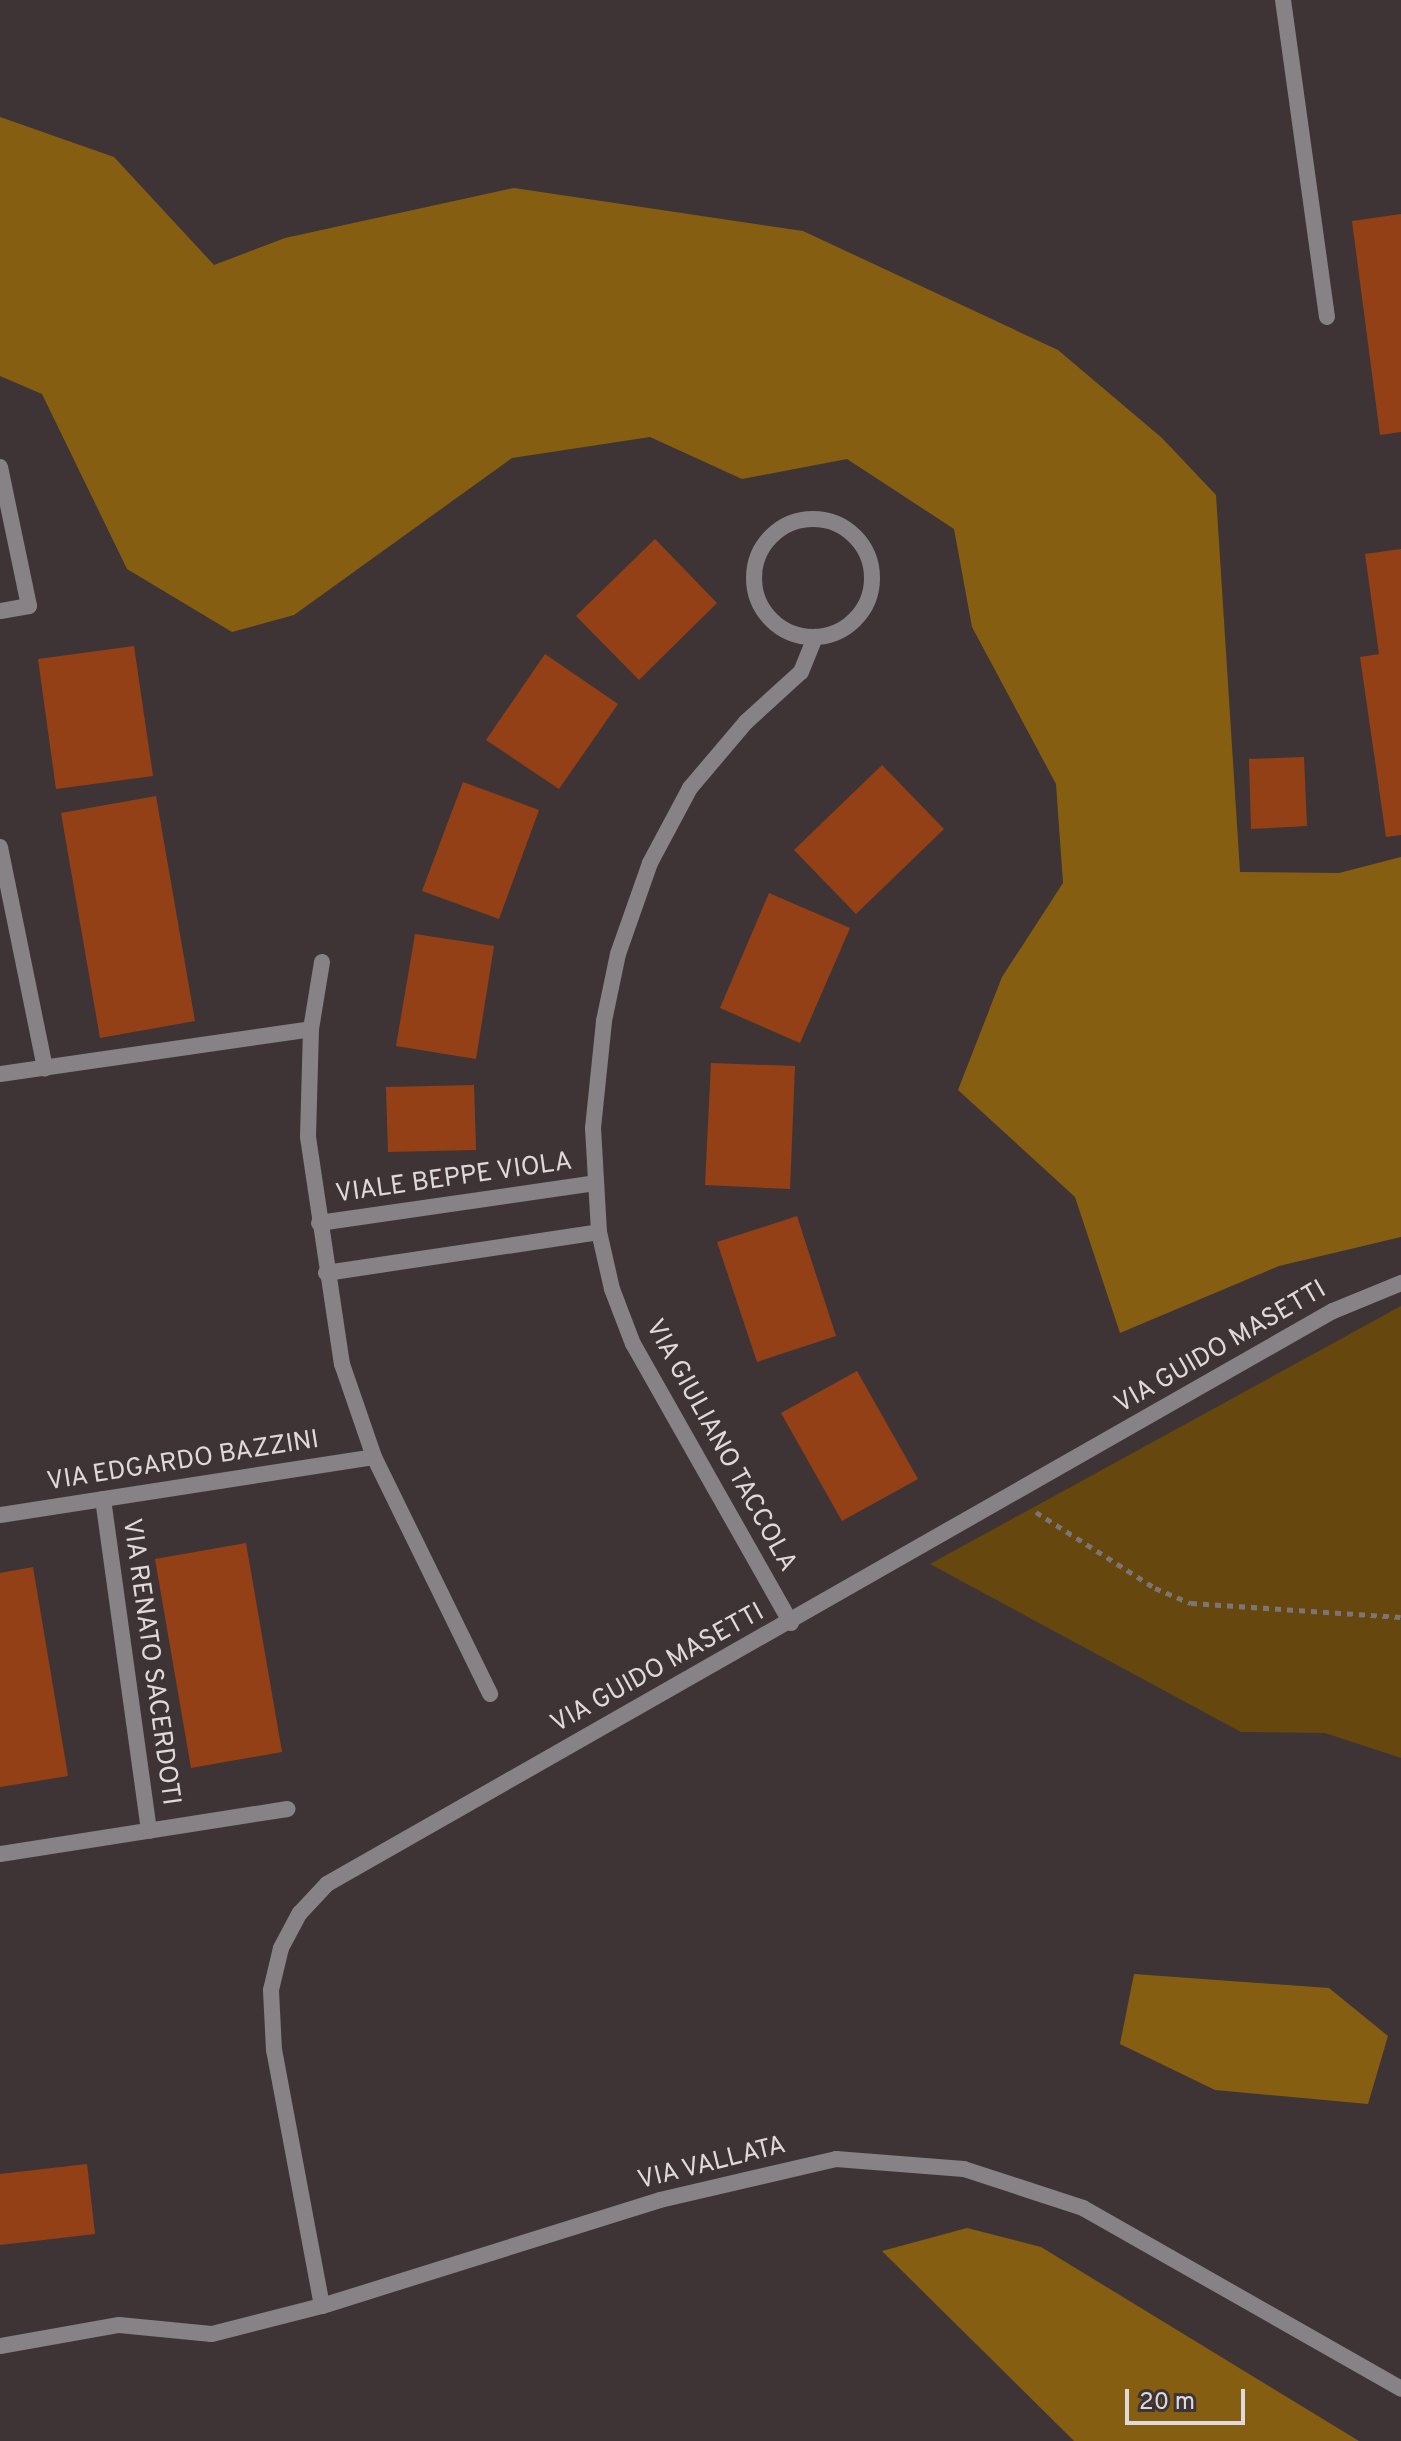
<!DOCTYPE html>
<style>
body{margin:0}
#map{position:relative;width:1401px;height:2441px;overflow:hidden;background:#3e3435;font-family:Overpass,sans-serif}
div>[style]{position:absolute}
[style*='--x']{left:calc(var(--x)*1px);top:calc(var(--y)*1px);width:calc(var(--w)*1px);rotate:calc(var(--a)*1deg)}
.green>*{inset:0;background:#66480e}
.forest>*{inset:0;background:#855e12}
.building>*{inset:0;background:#944016}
.path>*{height:5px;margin-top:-2.5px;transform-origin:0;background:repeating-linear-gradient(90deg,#7d7475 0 6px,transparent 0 12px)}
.lane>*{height:16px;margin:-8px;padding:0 8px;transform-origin:8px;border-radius:8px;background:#868285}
.street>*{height:16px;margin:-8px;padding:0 8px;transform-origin:8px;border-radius:8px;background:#868285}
.street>.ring{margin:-8px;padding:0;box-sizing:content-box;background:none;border:16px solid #868285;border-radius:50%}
span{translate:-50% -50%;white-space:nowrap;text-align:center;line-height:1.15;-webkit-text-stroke:7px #3e3435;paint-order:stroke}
.street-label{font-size:26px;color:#e0d9da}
.scale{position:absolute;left:1125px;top:2389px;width:120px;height:36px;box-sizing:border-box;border:4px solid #e0d9da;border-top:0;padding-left:10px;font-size:24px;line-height:28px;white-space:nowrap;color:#e0d9da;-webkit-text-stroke:6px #3e3435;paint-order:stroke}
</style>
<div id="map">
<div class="green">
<i style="clip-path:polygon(1401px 1306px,1401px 1758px,1325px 1733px,1241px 1732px,930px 1564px)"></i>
</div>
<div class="forest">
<i style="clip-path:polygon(0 117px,114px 157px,214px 265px,285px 238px,514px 188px,803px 231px,1058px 350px,1162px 438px,1216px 495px,1240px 872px,1339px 873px,1401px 857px,1401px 1237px,1279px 1266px,1120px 1333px,1075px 1197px,958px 1090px,1002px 977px,1063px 883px,1056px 784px,972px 627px,954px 529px,847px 459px,742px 479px,650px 437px,512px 458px,294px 615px,232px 632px,127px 569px,42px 394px,0 376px)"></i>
<i style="clip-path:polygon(1134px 1974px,1329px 1988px,1388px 2036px,1368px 2104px,1215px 2090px,1120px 2044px)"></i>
<i style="clip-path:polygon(967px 2228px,1041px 2247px,1359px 2441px,1074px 2441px,882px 2251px)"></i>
</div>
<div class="building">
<i style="clip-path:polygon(1401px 214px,1401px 432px,1380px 435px,1352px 221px)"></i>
<i style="clip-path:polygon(655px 539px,717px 603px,639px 680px,576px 616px)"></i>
<i style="clip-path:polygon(1401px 549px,1401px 835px,1386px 837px,1360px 657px,1379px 654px,1365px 554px)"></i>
<i style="clip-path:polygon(134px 646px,153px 776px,56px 789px,38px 659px)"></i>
<i style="clip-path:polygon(545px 654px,618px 704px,559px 789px,486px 740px)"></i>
<i style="clip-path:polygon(1304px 757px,1307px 826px,1251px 829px,1249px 759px)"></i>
<i style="clip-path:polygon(882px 765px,944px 829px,856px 914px,794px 850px)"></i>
<i style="clip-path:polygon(463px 782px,539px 810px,499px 919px,422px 891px)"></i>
<i style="clip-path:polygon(156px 796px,195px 1021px,100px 1038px,61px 813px)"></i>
<i style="clip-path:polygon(769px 893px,850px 928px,800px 1043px,720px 1008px)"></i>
<i style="clip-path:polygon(415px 934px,494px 946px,476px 1059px,396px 1046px)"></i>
<i style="clip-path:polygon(711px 1063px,795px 1066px,790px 1189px,705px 1185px)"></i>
<i style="clip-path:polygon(474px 1085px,476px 1150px,388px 1152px,386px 1087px)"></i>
<i style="clip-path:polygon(797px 1216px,836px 1336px,757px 1362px,717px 1242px)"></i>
<i style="clip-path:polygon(857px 1371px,918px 1479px,842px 1521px,781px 1413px)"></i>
<i style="clip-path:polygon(246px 1543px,282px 1752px,191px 1768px,155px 1559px)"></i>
<i style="clip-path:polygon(33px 1567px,68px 1776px,0 1787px,0 1573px)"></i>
<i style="clip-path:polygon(87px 2164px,95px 2234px,0 2245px,0 2174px)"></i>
</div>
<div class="path">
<i style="--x:1036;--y:1512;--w:141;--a:32.6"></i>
<i style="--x:1155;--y:1588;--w:39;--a:23"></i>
<i style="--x:1191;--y:1603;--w:210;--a:3.8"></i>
</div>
<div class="lane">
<i style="--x:0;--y:467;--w:142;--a:78.2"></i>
<i style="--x:29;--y:606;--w:29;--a:170"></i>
<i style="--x:0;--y:1854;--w:291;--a:-8.9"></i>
</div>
<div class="street">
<i style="--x:1283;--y:0;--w:320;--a:82.1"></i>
<i class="ring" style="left:754px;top:519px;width:102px;height:102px"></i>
<i style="--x:0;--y:847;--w:226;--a:78.5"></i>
<i style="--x:322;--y:962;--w:68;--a:99.3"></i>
<i style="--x:311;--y:1029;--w:108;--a:91.6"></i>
<i style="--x:308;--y:1137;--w:230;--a:81.5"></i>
<i style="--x:342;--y:1364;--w:98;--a:71"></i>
<i style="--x:374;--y:1457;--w:264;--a:63.9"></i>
<i style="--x:0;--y:1074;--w:314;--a:-8.2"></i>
<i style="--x:319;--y:1223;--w:279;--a:-8.2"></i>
<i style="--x:326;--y:1273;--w:276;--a:-8.5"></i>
<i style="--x:103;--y:1499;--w:335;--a:82.1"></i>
<i style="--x:0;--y:1515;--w:378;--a:-8.8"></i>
<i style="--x:791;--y:1623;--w:321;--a:-119.5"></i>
<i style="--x:633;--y:1344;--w:59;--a:-110.9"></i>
<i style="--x:612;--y:1289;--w:58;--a:-102.8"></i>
<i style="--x:599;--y:1232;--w:104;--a:-93.3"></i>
<i style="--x:593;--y:1128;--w:108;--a:-84.1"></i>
<i style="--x:604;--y:1021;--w:68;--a:-78.2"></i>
<i style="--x:618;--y:954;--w:96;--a:-70.6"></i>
<i style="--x:650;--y:863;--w:85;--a:-61.9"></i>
<i style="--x:690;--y:788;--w:87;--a:-49.7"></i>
<i style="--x:746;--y:722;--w:74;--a:-42.3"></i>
<i style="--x:801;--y:672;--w:38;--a:-68"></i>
<i style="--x:322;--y:2306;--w:260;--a:-100.6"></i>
<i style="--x:274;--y:2050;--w:60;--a:-92.9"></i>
<i style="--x:271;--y:1990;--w:43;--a:-76.6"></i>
<i style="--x:281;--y:1948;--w:40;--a:-62"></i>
<i style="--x:300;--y:1913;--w:40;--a:-47"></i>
<i style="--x:327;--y:1884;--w:1158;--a:-29.67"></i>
<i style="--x:1333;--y:1311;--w:74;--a:-22.4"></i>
<i style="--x:0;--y:2346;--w:121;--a:-10"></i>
<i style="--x:119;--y:2325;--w:93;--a:5.5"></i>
<i style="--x:212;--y:2334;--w:114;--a:-14.3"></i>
<i style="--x:322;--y:2306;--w:354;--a:-17.4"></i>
<i style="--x:660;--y:2200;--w:181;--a:-13.1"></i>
<i style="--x:836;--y:2159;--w:128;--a:4.5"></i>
<i style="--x:964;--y:2169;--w:125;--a:18.1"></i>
<i style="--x:1083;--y:2208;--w:366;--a:29.6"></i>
</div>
<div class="street-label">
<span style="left:454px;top:1179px;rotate:-8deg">VIALE BEPPE VIOLA</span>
<span style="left:1221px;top:1348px;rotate:-30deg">VIA GUIDO MASETTI</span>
<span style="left:720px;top:1446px;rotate:61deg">VIA GIULIANO TACCOLA</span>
<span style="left:183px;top:1462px;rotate:-9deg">VIA EDGARDO BAZZINI</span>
<span style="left:150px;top:1662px;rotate:82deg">VIA RENATO SACERDOTI</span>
<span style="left:658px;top:1669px;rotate:-29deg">VIA GUIDO MASETTI</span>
<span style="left:712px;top:2164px;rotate:-14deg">VIA VALLATA</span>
</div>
<div class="scale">20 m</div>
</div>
